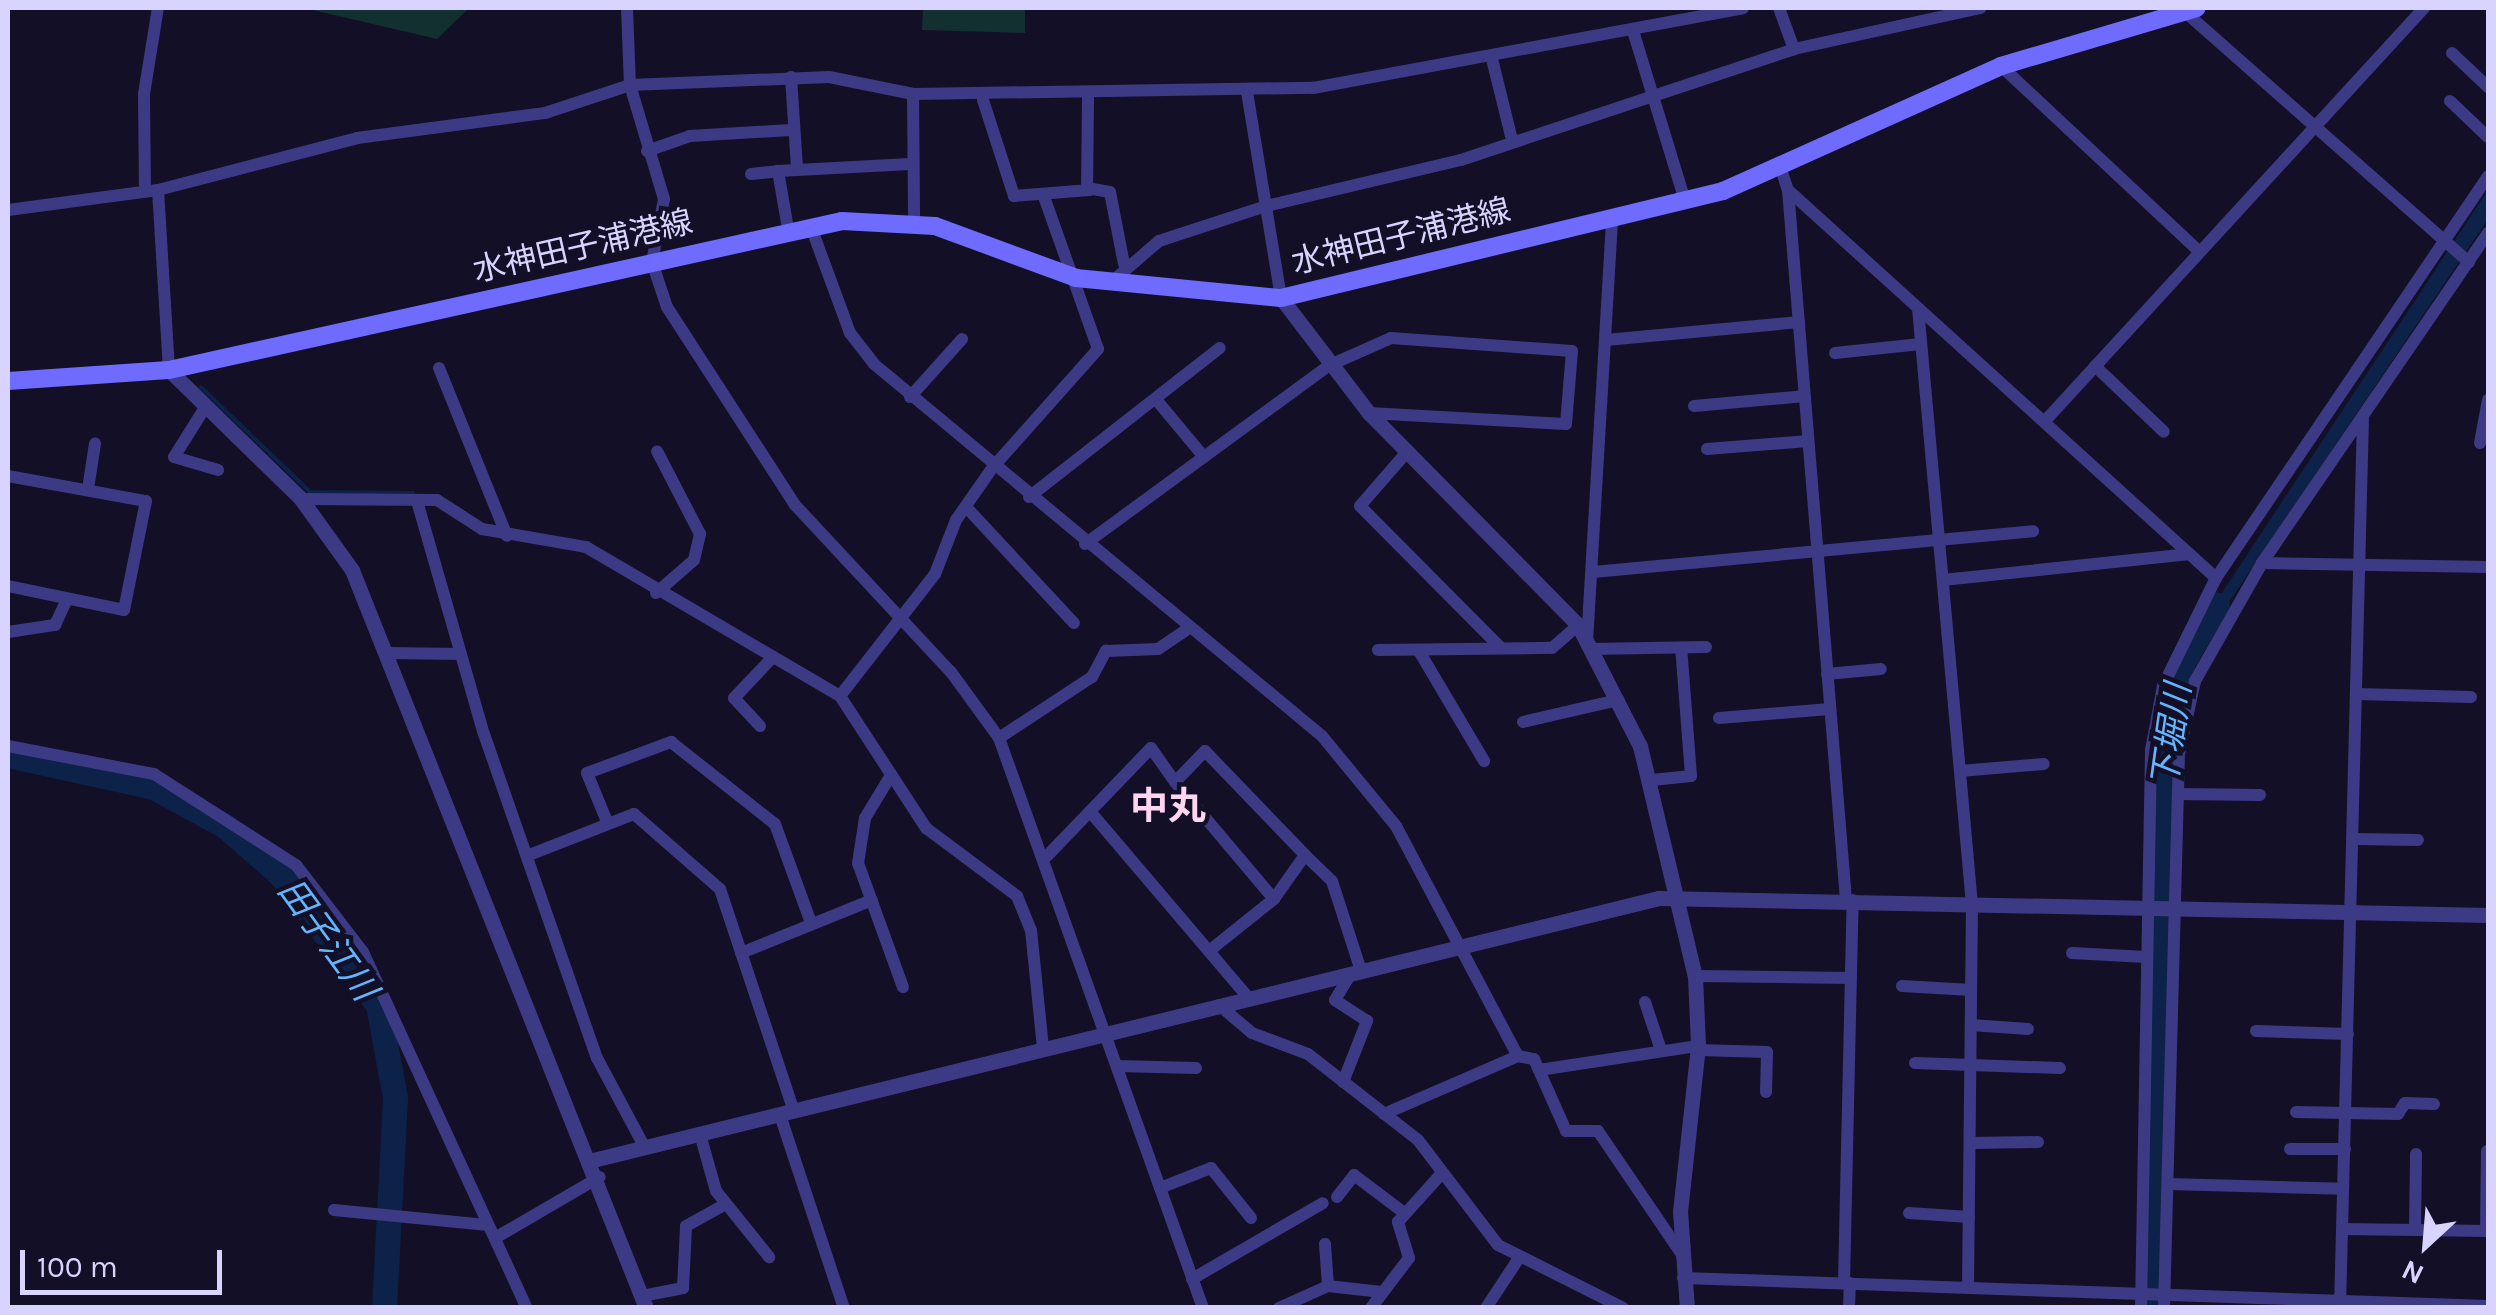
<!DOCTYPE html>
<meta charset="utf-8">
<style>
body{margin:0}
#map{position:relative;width:2496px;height:1315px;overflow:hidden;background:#130f26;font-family:Karla,"Noto Sans JP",sans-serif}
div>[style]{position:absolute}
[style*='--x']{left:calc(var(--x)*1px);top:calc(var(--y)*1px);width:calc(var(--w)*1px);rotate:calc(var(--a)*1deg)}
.green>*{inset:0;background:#12302f}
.water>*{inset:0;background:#0c2248}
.stream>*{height:4px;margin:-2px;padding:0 2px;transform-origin:2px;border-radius:2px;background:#0c2248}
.river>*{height:25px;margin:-12.5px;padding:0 12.5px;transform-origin:12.5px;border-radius:12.5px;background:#0c2248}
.minor>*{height:12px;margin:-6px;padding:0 6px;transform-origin:6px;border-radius:6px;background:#3d3a85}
.tertiary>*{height:15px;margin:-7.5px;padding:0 7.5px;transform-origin:7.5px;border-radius:7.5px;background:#3d3a85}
.secondary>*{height:18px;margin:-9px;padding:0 9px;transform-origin:9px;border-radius:9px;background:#6f6bff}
span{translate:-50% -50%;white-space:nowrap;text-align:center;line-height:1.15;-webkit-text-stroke:9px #130f26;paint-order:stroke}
.street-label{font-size:32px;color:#d9d4ff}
.water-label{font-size:35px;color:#62b6ff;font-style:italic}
.quarter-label{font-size:38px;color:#ffd6f0;font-weight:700}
.frame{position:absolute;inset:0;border:10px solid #d9d4ff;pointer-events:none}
.north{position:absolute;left:2376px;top:1195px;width:100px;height:100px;-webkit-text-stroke:8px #130f26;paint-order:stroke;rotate:206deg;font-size:28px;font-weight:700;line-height:40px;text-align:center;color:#d9d4ff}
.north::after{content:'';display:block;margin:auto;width:35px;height:45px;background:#d9d4ff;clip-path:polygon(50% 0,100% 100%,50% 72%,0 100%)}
.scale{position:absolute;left:20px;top:1250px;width:202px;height:45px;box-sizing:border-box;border:5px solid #d9d4ff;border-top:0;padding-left:12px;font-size:30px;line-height:35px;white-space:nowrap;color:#d9d4ff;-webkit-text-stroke:8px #130f26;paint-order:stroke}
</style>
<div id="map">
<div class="green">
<i style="clip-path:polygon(304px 8px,469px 8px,437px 39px)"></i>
<i style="clip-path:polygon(923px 8px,1025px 8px,1025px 33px,922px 30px)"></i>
</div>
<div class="water">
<i style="clip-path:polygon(2488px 190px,2488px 219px,2206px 636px,2196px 632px)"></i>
</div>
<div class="stream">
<i style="--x:201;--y:387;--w:151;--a:43.9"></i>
<i style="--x:310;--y:492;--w:103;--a:0.6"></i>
</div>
<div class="river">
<i style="--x:8;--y:755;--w:148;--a:12.4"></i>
<i style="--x:153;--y:787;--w:82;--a:28.4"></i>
<i style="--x:225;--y:826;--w:74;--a:41.2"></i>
<i style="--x:281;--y:875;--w:162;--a:53.3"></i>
<i style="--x:378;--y:1005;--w:95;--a:79.6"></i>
<i style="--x:395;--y:1098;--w:210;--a:93"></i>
<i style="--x:2151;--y:1308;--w:566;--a:-88.58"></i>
<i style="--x:2165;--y:742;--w:83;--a:-77.5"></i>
<i style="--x:2183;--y:661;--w:66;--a:-59.2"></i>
</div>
<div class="minor">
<i style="--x:627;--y:8;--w:77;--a:87.8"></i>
<i style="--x:630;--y:85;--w:119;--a:73.4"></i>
<i style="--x:664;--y:199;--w:64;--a:100.8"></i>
<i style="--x:652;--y:262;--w:47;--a:71.6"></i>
<i style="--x:667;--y:307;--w:236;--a:57.1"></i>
<i style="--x:795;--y:505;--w:229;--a:47"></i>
<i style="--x:951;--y:672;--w:82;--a:54"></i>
<i style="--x:999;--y:738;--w:605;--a:70.31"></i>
<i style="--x:1779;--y:8;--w:44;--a:69.9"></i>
<i style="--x:2184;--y:11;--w:380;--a:41.4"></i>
<i style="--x:1634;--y:34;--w:175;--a:73"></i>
<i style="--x:2452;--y:53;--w:50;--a:43.4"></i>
<i style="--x:1492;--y:59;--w:83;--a:76.1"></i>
<i style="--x:2001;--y:66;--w:271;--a:43.1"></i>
<i style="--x:791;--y:77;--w:90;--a:86.2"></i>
<i style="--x:1247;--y:92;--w:209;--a:80.6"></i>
<i style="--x:913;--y:94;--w:400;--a:-0.9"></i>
<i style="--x:1313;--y:88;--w:437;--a:-10.5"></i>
<i style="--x:1088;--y:97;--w:91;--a:90.6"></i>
<i style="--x:1087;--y:188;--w:23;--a:10"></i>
<i style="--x:1110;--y:192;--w:73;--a:79"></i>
<i style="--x:983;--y:100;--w:101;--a:72.1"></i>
<i style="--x:1014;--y:196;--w:76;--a:-4.5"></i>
<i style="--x:2450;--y:101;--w:52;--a:43.5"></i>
<i style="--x:647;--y:151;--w:46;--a:-19.2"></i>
<i style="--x:690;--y:136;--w:101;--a:-3.4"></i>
<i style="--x:1781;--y:169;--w:22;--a:72"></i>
<i style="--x:1788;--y:190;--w:578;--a:42.19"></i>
<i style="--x:751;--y:174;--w:27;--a:-6"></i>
<i style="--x:158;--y:190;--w:180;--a:86.5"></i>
<i style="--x:1788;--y:190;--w:712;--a:85.33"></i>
<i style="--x:145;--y:191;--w:97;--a:-90.6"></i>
<i style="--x:144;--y:94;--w:87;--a:-80.8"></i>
<i style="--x:8;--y:210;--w:151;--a:-7.6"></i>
<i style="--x:158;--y:190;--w:206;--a:-14.6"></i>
<i style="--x:357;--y:138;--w:190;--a:-7.6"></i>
<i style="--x:545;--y:113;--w:89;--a:-18.2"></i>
<i style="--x:630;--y:85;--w:199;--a:-2.3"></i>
<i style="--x:829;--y:77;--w:86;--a:11.4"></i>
<i style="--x:913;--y:94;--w:127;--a:89.5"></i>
<i style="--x:787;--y:223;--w:53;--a:-99.8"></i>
<i style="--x:778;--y:171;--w:132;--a:-3"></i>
<i style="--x:811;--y:227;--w:113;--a:69.8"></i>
<i style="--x:850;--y:333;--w:39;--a:52"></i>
<i style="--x:874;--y:364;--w:582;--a:39.7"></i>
<i style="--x:1322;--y:736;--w:117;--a:50.6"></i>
<i style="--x:1396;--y:826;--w:260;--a:62.1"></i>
<i style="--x:1115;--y:279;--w:58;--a:-40.8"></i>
<i style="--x:1159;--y:241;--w:113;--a:-18.1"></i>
<i style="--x:1266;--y:206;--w:200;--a:-13.3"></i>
<i style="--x:1461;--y:160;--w:351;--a:-18.4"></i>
<i style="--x:1794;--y:49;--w:191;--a:-12.4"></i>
<i style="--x:1918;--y:308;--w:599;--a:84.83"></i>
<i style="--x:1972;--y:905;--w:383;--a:90.6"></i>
<i style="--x:1606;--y:340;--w:194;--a:-5.3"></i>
<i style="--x:1835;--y:353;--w:86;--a:-6"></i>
<i style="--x:2095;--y:366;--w:95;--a:43.7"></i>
<i style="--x:439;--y:368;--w:181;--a:68"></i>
<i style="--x:910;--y:397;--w:78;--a:-48.1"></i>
<i style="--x:1159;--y:403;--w:70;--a:50.2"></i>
<i style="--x:206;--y:406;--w:60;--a:122.1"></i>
<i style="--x:174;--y:457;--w:46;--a:16.5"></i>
<i style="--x:1694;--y:406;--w:111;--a:-5.1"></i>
<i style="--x:2045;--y:421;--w:561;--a:-47.46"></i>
<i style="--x:2480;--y:443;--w:44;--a:-79.5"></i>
<i style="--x:1707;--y:449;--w:101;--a:-4.5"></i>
<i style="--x:1406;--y:453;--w:70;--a:131"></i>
<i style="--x:1360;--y:506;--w:199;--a:45.2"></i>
<i style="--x:8;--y:476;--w:140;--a:10.3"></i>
<i style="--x:146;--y:501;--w:111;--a:101.4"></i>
<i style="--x:124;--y:610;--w:118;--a:-168.3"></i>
<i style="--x:88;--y:489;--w:46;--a:-81.2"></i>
<i style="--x:1029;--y:497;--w:242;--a:-38"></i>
<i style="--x:301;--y:499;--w:136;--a:0.4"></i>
<i style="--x:437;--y:500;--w:54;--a:32.8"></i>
<i style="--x:482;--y:529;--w:106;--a:9.8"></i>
<i style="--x:586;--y:547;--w:294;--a:30.4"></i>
<i style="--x:840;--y:696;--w:158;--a:56.9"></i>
<i style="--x:926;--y:828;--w:114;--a:36.8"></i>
<i style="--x:1017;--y:896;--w:37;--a:68"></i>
<i style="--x:1031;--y:930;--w:120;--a:84.2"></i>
<i style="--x:417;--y:501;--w:242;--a:74"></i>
<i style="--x:484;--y:734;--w:343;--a:70.8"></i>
<i style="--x:597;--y:1058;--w:100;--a:61.9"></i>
<i style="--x:967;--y:508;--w:157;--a:47.1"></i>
<i style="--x:1085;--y:544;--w:301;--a:-36.2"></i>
<i style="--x:1328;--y:366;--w:69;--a:-24"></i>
<i style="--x:1391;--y:338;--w:181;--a:4.1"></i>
<i style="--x:1572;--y:351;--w:73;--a:94.7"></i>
<i style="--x:1566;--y:424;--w:197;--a:-176.8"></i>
<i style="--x:2262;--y:563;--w:226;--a:1"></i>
<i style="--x:1593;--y:572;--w:442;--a:-5.3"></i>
<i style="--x:1943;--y:580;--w:248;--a:-6"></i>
<i style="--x:656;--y:593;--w:50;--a:-41"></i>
<i style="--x:694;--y:560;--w:27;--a:-77"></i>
<i style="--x:700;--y:534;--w:93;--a:-117.4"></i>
<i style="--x:8;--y:632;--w:48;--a:-8.5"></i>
<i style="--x:55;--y:625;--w:29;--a:-65"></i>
<i style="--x:1587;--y:642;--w:426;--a:-86.6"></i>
<i style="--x:1590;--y:649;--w:116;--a:-1"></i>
<i style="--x:1378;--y:650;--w:174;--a:-0.7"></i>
<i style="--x:1552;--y:648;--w:35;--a:-41"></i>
<i style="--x:1419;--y:651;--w:128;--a:59.4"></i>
<i style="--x:387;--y:653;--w:74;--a:0.8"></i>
<i style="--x:1827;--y:674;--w:54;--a:-5.3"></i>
<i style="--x:2357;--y:694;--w:114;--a:1.5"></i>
<i style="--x:840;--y:696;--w:155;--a:-52.1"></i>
<i style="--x:935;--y:574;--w:58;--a:-68.7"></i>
<i style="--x:956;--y:520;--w:65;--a:-55.1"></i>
<i style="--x:993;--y:467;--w:158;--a:-48.3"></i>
<i style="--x:1098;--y:349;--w:164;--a:-109.5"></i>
<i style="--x:1719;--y:718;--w:111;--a:-4.6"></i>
<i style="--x:1523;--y:722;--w:98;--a:-13"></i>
<i style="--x:760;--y:726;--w:38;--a:-133"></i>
<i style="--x:734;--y:698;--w:57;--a:-46.4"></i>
<i style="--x:999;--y:738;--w:111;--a:-33.3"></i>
<i style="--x:1092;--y:677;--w:30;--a:-62"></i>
<i style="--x:1106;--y:651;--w:52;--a:-2.2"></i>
<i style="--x:1158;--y:649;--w:34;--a:-34"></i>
<i style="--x:8;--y:746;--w:149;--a:10.9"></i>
<i style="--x:154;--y:774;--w:169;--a:32.7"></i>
<i style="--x:296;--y:865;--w:110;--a:52.4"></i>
<i style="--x:363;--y:952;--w:392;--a:65.3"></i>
<i style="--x:1960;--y:771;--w:84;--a:-4.8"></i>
<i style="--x:891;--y:775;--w:50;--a:121.2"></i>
<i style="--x:865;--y:818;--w:46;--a:98.8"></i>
<i style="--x:858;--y:863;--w:132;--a:70.1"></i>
<i style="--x:1652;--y:780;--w:39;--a:-6"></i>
<i style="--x:1691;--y:776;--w:129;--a:-94.4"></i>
<i style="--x:1175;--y:782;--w:153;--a:49.8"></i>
<i style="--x:2178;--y:794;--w:82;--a:0.7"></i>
<i style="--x:1093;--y:815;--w:240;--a:49.6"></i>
<i style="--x:608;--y:824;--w:55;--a:-112.4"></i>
<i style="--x:587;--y:773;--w:90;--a:-20.3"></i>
<i style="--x:671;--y:742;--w:132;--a:38.3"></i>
<i style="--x:775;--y:824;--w:105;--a:70"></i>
<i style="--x:2354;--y:839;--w:64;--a:0.9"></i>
<i style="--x:529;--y:855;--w:113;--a:-21.3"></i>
<i style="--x:634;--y:814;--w:114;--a:41.1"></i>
<i style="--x:720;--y:889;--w:234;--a:71.6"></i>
<i style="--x:1305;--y:855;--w:37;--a:44"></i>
<i style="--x:1332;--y:881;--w:95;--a:72.1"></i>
<i style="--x:1047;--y:856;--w:150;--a:-46.1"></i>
<i style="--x:1151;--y:748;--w:42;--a:54.8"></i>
<i style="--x:1175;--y:782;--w:43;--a:-45.9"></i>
<i style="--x:1205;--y:751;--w:144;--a:46.1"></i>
<i style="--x:1305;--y:855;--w:54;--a:125.2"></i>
<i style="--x:1274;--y:899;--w:83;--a:141.3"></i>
<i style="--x:741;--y:953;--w:141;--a:-22"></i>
<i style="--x:2072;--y:953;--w:74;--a:3.1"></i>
<i style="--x:1695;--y:976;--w:156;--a:0.7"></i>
<i style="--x:1902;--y:986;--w:69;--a:3.3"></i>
<i style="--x:1645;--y:1002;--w:51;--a:71.6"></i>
<i style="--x:1219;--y:1005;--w:43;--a:40.3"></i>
<i style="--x:1252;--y:1033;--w:60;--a:20.6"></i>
<i style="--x:1308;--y:1054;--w:140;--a:38"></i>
<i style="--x:1418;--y:1140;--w:132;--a:52.7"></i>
<i style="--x:1498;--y:1245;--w:140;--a:26.7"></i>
<i style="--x:1971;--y:1025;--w:57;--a:4"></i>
<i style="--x:2256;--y:1031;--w:92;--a:1.9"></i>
<i style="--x:1698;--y:1050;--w:69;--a:1.7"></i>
<i style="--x:1767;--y:1052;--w:40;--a:91.4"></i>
<i style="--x:1915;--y:1063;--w:145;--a:2"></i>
<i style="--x:1117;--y:1066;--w:79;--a:1.5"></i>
<i style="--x:1539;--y:1070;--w:161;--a:-8.6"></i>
<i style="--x:1343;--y:1082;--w:66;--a:-68.5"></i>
<i style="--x:1367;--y:1021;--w:38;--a:-147"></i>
<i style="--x:1335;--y:1000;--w:31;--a:-59"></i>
<i style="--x:2296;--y:1112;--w:102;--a:1.1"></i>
<i style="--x:2398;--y:1114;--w:13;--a:-58"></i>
<i style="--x:2405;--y:1103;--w:29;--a:2"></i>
<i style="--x:1384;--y:1114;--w:146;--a:-23.4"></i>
<i style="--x:1518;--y:1056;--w:16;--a:11"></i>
<i style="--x:1534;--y:1059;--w:79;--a:66"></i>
<i style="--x:1566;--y:1131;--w:32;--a:0"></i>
<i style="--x:1598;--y:1131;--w:148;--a:55.8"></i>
<i style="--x:780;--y:1115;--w:203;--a:71.7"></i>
<i style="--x:700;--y:1134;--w:59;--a:74.3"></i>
<i style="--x:716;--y:1191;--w:85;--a:51.2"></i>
<i style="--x:1970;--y:1143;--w:68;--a:-0.8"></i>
<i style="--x:2290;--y:1149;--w:55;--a:0"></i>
<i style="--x:2168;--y:1184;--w:174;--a:1.6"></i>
<i style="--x:1160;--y:1188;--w:55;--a:-21.4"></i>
<i style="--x:1211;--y:1168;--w:64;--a:51.3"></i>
<i style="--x:1337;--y:1197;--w:28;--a:-52"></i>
<i style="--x:1354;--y:1175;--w:61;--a:37.1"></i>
<i style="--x:334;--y:1210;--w:155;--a:5.6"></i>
<i style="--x:1909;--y:1213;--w:60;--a:3.8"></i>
<i style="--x:2343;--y:1229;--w:145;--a:0.8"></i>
<i style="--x:2415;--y:1229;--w:75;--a:-89.2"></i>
<i style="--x:2486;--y:1231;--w:80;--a:-89.3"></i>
<i style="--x:495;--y:1238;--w:121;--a:-30.2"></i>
<i style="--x:1325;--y:1244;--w:42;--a:85.9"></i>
<i style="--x:1683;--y:1278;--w:805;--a:1.99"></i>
<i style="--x:1192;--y:1279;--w:151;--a:-30.1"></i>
<i style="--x:1844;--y:1282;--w:382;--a:-88.7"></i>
<i style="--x:642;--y:1296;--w:42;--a:-11"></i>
<i style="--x:683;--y:1288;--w:62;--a:-87.2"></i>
<i style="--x:686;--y:1226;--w:43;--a:-28.9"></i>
<i style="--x:1279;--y:1308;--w:54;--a:-24.2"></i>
<i style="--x:1328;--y:1286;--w:54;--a:6.3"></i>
<i style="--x:1371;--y:1308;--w:63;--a:-52.8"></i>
<i style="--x:1409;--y:1258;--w:38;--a:-107"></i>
<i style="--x:1398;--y:1222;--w:66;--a:-48.1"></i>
<i style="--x:1486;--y:1308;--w:60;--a:-56.6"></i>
<i style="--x:1849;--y:1308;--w:25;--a:-88"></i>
<i style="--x:2141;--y:1308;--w:558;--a:-88.97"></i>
<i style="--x:2151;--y:750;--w:65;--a:-79.4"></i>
<i style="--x:2163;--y:686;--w:120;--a:-63.9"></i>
<i style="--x:2216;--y:578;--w:485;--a:-55.9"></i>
<i style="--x:2164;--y:1308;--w:554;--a:-88.45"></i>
<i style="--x:2179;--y:754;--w:75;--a:-77.6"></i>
<i style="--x:2195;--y:681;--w:136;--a:-60.4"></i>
<i style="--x:2262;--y:563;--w:400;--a:-55.6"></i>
<i style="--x:2340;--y:1308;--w:892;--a:-88.52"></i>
</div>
<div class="tertiary">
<i style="--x:1281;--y:298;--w:145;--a:52.6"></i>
<i style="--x:1369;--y:413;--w:298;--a:45.4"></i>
<i style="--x:1578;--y:625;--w:136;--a:62.9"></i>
<i style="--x:1640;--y:746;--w:236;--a:76.6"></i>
<i style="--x:1695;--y:976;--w:70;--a:87.5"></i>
<i style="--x:1698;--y:1046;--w:166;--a:96.2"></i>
<i style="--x:1680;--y:1211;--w:97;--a:85.9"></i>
<i style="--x:169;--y:370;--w:185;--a:44.3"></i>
<i style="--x:301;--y:499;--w:87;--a:54.3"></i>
<i style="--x:352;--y:570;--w:794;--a:68.28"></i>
<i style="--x:593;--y:1160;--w:1098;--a:-13.81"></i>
<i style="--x:1659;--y:898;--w:829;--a:1.17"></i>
</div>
<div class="secondary">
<i style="--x:8;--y:381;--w:161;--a:-3.9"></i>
<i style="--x:169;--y:370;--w:689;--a:-12.48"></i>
<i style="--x:842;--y:221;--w:93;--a:3.1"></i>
<i style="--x:935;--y:226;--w:150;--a:20.2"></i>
<i style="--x:1076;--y:278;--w:206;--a:5.6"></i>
<i style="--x:1281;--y:298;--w:455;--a:-13.6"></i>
<i style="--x:1723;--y:191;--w:305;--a:-24.2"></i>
<i style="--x:2001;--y:66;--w:204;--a:-16.5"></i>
</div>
<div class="street-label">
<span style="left:1401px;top:237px;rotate:-14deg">水神田子浦港線</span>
<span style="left:583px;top:247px;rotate:-13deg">水神田子浦港線</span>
</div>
<div class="water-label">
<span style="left:2172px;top:736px;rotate:-82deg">下堀川</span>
<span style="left:327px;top:940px;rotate:54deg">田子江川</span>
</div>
<div class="quarter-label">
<span style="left:1168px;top:807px">中丸</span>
</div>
<div class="frame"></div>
<div class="north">N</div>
<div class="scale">100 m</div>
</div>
